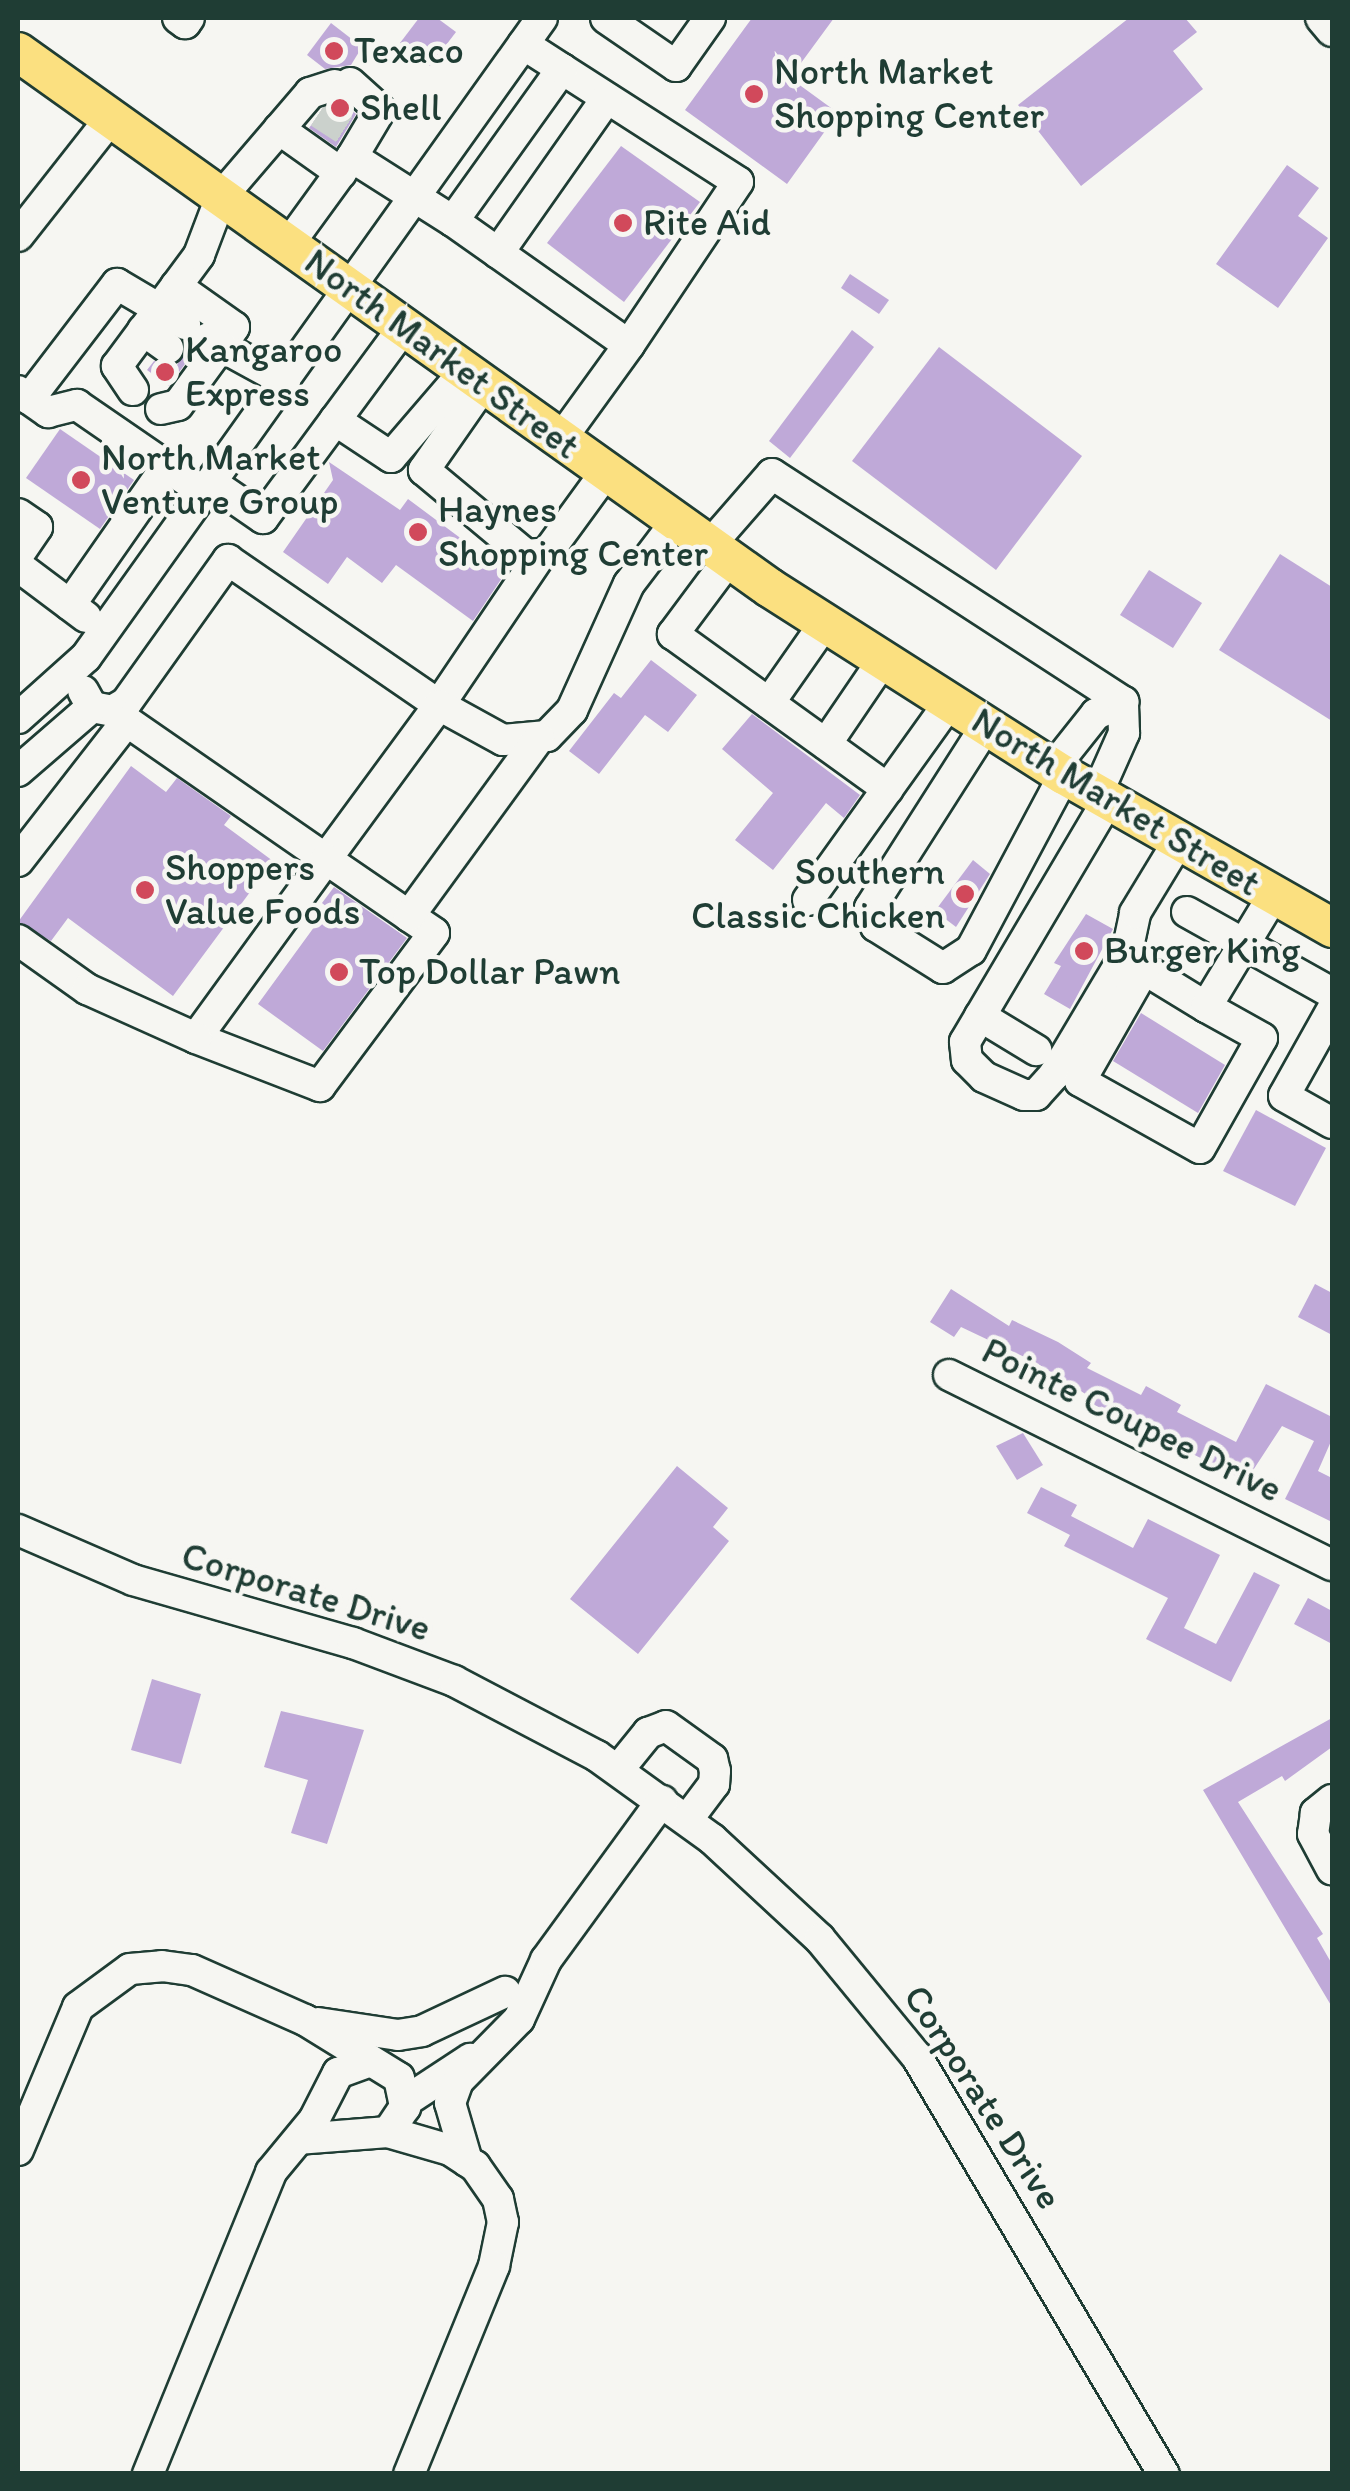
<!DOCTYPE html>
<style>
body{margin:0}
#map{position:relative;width:1350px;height:2491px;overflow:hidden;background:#f6f6f2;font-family:Itim,sans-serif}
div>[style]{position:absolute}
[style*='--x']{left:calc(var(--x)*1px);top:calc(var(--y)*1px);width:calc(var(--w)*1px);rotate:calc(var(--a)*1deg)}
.building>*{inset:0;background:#bfa9d8}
.minor-tunnel>*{height:30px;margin-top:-15px;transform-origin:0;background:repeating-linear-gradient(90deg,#cbd1cc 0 30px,transparent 0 45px)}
.roads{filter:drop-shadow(2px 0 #1f3d34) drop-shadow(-2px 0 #1f3d34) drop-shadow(0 2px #1f3d34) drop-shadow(0 -2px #1f3d34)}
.minor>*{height:30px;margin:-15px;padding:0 15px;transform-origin:15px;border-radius:15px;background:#f6f6f2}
.major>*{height:38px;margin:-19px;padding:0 19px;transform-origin:19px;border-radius:19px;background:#fbe080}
.dots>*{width:28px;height:28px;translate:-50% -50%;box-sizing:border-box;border:5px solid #f6f6f2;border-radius:50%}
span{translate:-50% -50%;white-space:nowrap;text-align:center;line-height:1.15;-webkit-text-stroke:9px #f6f6f2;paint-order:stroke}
.poi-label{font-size:38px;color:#1f3d34}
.left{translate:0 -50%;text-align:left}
.right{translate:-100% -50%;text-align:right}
.street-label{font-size:38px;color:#1f3d34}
.frame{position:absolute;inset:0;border:20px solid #1f3d34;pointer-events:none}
</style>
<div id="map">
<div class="building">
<i style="clip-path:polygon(419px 18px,437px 18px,456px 32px,430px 66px,400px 43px)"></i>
<i style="clip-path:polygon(752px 18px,834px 18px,790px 78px,838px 113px,787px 184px,685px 110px)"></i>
<i style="clip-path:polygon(1129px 18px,1185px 18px,1197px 32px,1173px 51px,1203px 89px,1081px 186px,1018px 105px)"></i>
<i style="clip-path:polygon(331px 23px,362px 47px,351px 65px,325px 69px,307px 55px)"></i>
<i style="clip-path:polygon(343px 102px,356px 114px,336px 147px,309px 128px,323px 109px)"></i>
<i style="clip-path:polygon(621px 146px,700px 202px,624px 302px,547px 243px)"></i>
<i style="clip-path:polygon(1287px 165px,1319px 188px,1298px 216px,1328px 238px,1278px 308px,1216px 264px)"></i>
<i style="clip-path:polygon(850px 274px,889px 300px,879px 314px,841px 288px)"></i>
<i style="clip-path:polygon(852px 330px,874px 347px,790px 458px,769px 441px)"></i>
<i style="clip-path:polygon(190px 342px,195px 350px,169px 386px,147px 370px,154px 361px,177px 365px)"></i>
<i style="clip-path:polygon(939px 347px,1082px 456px,996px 570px,852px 461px)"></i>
<i style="clip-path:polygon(60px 429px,134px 480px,100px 529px,26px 478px)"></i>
<i style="clip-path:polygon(329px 462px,400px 510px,408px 499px,506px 572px,473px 621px,396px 565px,382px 583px,347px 557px,328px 584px,283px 552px,333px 480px)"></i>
<i style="clip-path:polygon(1280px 554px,1332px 587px,1332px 721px,1219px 650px)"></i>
<i style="clip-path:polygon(1149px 570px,1202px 603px,1173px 648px,1120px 615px)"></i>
<i style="clip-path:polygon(651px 660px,697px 695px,668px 732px,645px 715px,599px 774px,569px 751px,614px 693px,621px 698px)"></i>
<i style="clip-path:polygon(752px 714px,860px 795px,844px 818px,826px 803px,773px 870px,735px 840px,773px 793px,722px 749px)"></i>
<i style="clip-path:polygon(131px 766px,166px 792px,177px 778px,231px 816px,224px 825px,273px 861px,173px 996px,68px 918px,51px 941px,18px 922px)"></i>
<i style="clip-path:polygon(973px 860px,990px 874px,956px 927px,935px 911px)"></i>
<i style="clip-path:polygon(334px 887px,407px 938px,323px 1051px,258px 1004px,328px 908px,322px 903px)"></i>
<i style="clip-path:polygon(1086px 914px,1113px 929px,1070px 1009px,1044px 994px,1061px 966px,1054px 963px)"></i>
<i style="clip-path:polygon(1141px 1013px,1225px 1065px,1198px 1113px,1113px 1061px)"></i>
<i style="clip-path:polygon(1256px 1110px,1326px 1148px,1295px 1206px,1223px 1171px)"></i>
<i style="clip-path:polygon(1315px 1284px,1332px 1293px,1332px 1335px,1298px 1317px)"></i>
<i style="clip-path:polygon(951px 1289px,1009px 1326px,1012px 1320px,1058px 1342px,1091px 1363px,1087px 1368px,1141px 1395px,1146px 1386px,1181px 1405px,1177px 1412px,1236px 1442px,1266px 1384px,1332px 1417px,1332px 1439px,1318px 1471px,1332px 1478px,1332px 1522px,1285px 1499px,1314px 1441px,1282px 1426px,1246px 1481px,1169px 1442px,1173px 1435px,1125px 1408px,1120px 1418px,1085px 1400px,1087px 1395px,1035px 1362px,961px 1327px,954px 1337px,930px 1322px)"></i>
<i style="clip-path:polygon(1023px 1433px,1043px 1465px,1017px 1480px,996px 1446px)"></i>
<i style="clip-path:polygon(677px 1466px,728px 1508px,713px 1527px,729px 1541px,638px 1654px,570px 1599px)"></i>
<i style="clip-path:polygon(1041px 1487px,1077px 1505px,1071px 1516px,1133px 1548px,1148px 1519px,1220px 1555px,1184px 1628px,1216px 1644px,1254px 1572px,1280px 1585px,1231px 1682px,1146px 1639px,1168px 1598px,1064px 1546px,1070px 1535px,1027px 1513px)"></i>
<i style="clip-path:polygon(1308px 1598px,1332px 1611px,1332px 1644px,1294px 1624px)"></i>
<i style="clip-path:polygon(152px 1679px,201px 1694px,181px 1764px,131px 1750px)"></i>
<i style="clip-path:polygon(281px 1711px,364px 1730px,327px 1844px,291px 1833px,308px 1780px,264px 1767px)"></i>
<i style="clip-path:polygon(1332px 1718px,1332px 1747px,1285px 1781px,1282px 1776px,1238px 1802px,1323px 1934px,1317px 1938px,1332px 1964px,1332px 2007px,1203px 1790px)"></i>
</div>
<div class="minor-tunnel">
<i style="--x:319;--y:113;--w:38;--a:33"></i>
</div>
<div class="roads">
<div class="minor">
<i style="--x:178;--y:18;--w:9;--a:36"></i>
<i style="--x:185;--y:23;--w:6;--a:-51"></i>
<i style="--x:606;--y:18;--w:85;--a:34.4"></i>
<i style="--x:676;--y:66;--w:59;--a:-54.7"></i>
<i style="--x:1321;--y:18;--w:17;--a:50"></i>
<i style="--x:562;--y:69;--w:209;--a:32.7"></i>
<i style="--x:738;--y:182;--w:196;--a:123.8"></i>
<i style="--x:350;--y:83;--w:40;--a:42"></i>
<i style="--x:380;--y:110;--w:55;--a:120.8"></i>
<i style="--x:352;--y:157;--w:120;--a:32.4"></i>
<i style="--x:453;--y:221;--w:187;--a:-54.4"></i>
<i style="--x:562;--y:69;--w:46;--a:-147.3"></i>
<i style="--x:279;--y:129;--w:76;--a:35.4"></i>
<i style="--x:453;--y:221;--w:215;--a:35.2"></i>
<i style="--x:629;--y:345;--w:116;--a:125.9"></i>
<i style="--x:18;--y:236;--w:149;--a:-51.8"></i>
<i style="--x:288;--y:245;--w:109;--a:-54"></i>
<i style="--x:498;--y:253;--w:189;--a:-54.9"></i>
<i style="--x:176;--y:286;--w:71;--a:35.3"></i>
<i style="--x:234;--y:327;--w:23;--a:124"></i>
<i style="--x:221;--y:346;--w:73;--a:28.7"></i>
<i style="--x:143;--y:330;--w:31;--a:36"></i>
<i style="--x:484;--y:384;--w:105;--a:124.9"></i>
<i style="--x:424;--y:470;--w:133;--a:39.8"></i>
<i style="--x:526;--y:555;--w:21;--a:-5"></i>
<i style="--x:547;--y:553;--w:100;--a:-53.9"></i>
<i style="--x:133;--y:390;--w:29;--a:-124"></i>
<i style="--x:117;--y:366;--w:138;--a:-53.5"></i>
<i style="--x:199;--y:255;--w:62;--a:-69.2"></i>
<i style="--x:221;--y:197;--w:137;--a:-49.4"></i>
<i style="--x:310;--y:93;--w:26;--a:-18"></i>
<i style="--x:18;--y:391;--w:37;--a:35"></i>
<i style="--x:48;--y:412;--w:30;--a:-14"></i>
<i style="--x:77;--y:405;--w:155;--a:34.5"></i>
<i style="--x:29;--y:399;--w:145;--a:-52.6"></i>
<i style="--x:117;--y:284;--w:79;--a:30.5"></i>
<i style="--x:161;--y:409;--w:17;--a:-13"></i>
<i style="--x:178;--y:405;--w:73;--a:-53.9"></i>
<i style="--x:221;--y:346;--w:15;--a:-148"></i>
<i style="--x:335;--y:420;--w:67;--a:33.5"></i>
<i style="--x:391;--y:457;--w:113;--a:-49.3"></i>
<i style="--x:212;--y:483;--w:62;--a:34.5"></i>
<i style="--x:263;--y:518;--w:237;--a:-53.6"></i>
<i style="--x:18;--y:514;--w:23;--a:34"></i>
<i style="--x:37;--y:527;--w:34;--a:124"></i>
<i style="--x:710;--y:545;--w:94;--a:-48.9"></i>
<i style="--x:772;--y:474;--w:419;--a:33"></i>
<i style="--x:729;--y:559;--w:94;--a:126.7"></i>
<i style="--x:673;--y:634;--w:265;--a:35.8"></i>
<i style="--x:18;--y:566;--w:85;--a:36.9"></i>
<i style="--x:70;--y:605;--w:169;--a:-55.1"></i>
<i style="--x:769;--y:703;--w:98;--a:-55"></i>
<i style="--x:92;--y:707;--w:20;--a:11"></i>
<i style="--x:112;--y:711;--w:16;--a:-30"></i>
<i style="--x:126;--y:703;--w:176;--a:-54.5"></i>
<i style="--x:228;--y:560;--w:256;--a:34.5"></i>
<i style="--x:439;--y:705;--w:177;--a:-56"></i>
<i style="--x:112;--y:711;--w:260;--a:34.7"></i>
<i style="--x:326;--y:859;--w:191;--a:-53.7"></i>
<i style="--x:439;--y:705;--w:73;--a:28.7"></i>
<i style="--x:503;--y:740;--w:44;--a:-5.2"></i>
<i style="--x:547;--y:736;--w:36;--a:-46"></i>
<i style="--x:572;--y:710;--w:138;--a:-65.7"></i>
<i style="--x:629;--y:584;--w:78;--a:-52.8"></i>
<i style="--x:18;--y:718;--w:91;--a:-41.9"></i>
<i style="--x:86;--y:657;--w:785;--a:-54.49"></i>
<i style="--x:986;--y:726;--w:216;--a:122.5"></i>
<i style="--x:870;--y:908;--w:19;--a:72"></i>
<i style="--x:876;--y:926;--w:79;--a:32.1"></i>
<i style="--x:943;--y:968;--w:33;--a:-33"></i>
<i style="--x:971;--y:950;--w:198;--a:-62"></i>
<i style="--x:826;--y:744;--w:102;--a:-55.8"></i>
<i style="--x:1053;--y:768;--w:69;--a:-51.5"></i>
<i style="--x:1096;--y:714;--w:30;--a:-24"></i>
<i style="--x:18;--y:771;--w:98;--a:-40.9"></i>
<i style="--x:92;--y:707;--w:18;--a:-119"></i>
<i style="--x:1097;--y:794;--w:67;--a:-66.1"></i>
<i style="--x:1124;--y:733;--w:31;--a:-92"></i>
<i style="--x:1108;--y:800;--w:281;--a:120.6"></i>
<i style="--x:965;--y:1042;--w:18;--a:84"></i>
<i style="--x:967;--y:1060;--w:24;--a:45"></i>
<i style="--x:984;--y:1077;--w:44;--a:24.2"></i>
<i style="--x:1024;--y:1095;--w:12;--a:0"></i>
<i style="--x:1036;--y:1095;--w:27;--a:-48"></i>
<i style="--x:1054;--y:1075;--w:143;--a:-59.3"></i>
<i style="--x:1127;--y:952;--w:40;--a:-78"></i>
<i style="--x:1135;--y:913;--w:83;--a:-58.8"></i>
<i style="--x:18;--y:861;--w:177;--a:-52.1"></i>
<i style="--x:808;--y:900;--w:242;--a:-54.4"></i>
<i style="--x:1187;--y:912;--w:166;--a:29.2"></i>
<i style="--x:409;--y:916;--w:30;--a:34"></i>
<i style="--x:434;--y:933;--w:191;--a:126.7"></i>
<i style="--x:320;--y:1086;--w:133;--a:-158.8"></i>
<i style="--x:196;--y:1038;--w:221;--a:-54"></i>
<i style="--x:326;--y:859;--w:101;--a:34.5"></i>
<i style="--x:409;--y:916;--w:220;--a:-53.9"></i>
<i style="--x:18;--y:940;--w:85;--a:35.4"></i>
<i style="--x:87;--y:989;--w:120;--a:24.2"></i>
<i style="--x:1206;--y:1007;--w:73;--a:-148.5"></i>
<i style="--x:1144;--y:969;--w:129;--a:119.7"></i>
<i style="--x:1080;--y:1081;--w:137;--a:29.2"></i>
<i style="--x:1200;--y:1148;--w:126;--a:-60.6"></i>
<i style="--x:1262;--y:1038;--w:64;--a:-151"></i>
<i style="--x:1206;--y:1007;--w:130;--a:-58.9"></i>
<i style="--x:1332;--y:1010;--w:98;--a:119.2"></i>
<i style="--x:1284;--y:1096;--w:55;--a:29.4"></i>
<i style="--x:980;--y:1016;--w:66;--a:31.3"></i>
<i style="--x:949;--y:1375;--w:428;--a:26.4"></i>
<i style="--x:18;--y:1530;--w:125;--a:23.5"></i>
<i style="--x:133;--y:1580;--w:229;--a:16"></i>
<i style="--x:353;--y:1643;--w:108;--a:20.6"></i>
<i style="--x:454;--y:1681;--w:161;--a:27.7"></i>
<i style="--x:597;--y:1756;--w:142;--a:35.8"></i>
<i style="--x:712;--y:1839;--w:147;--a:42.8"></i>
<i style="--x:820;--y:1939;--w:153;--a:50.6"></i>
<i style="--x:917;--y:2057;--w:485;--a:59.4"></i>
<i style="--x:618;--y:1770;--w:48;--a:-51"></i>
<i style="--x:648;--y:1733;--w:19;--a:-21"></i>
<i style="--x:666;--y:1726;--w:57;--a:35.7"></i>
<i style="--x:712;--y:1759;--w:12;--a:76"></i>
<i style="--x:715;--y:1771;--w:13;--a:94"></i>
<i style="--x:714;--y:1784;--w:45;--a:126.9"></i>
<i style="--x:1332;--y:1800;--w:21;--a:141"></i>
<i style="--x:1316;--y:1813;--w:21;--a:98"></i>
<i style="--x:1313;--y:1834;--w:40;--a:62"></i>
<i style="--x:318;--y:2023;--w:81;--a:8.5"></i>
<i style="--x:398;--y:2035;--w:24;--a:-9"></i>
<i style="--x:422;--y:2031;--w:92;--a:-25.2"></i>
<i style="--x:406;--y:2101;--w:77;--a:-33.3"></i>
<i style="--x:388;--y:2132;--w:65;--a:16.2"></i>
<i style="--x:450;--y:2150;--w:30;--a:33"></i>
<i style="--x:475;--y:2166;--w:40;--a:55.1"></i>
<i style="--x:498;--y:2199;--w:24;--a:78"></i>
<i style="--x:503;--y:2222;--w:45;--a:101.6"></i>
<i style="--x:494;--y:2266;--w:225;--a:112.2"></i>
<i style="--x:18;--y:2150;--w:155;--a:-67.2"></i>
<i style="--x:78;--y:2007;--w:64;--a:-36.2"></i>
<i style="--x:130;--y:1969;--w:32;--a:-5"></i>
<i style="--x:162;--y:1966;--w:30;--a:8"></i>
<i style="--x:192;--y:1970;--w:124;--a:23.9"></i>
<i style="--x:305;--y:2020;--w:110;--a:31.7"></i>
<i style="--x:399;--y:2078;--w:30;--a:78"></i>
<i style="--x:405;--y:2107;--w:30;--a:124"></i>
<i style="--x:388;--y:2132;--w:88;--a:175.5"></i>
<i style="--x:467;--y:2161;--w:60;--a:-106.3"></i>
<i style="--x:450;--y:2103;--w:23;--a:-70"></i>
<i style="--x:458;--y:2081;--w:87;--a:-45.5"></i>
<i style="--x:519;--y:2019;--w:65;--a:-65.4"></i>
<i style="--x:546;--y:1960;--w:197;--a:-53.9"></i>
<i style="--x:148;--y:2474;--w:326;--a:-67.8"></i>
<i style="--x:271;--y:2172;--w:67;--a:-50.4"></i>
<i style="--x:314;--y:2120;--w:53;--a:-62.9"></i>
<i style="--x:338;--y:2073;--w:35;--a:-20"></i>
</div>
<div class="major">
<i style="--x:18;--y:52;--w:923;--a:35.48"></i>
<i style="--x:770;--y:588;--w:348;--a:32.5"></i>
<i style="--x:1064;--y:775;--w:309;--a:29.7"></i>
</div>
</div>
<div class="dots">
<i style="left:334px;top:51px;background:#d1495b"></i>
<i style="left:754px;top:94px;background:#d1495b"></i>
<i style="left:340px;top:108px;background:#d1495b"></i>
<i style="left:623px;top:223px;background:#d1495b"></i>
<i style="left:165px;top:372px;background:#d1495b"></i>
<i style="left:81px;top:480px;background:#d1495b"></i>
<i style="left:418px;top:532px;background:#d1495b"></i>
<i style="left:145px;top:890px;background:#d1495b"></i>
<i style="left:965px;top:894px;background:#d1495b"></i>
<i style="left:1084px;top:951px;background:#d1495b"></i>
<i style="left:339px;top:972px;background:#d1495b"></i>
</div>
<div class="poi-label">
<span class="left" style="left:354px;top:51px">Texaco</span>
<span class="left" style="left:774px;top:94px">North Market<br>Shopping Center</span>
<span class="left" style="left:360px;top:108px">Shell</span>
<span class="left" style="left:643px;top:223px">Rite Aid</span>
<span class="left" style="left:185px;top:372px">Kangaroo<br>Express</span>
<span class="left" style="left:101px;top:480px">North Market<br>Venture Group</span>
<span class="left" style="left:438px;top:532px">Haynes<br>Shopping Center</span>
<span class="left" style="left:165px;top:890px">Shoppers<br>Value Foods</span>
<span class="right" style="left:945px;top:894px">Southern<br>Classic Chicken</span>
<span class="left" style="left:1104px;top:951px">Burger King</span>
<span class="left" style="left:359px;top:972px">Top Dollar Pawn</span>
</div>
<div class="street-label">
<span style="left:442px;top:354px;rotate:36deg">North Market Street</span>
<span style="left:1116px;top:802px;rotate:31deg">North Market Street</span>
<span style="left:1132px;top:1420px;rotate:26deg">Pointe Coupee Drive</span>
<span style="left:306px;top:1592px;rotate:17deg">Corporate Drive</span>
<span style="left:983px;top:2097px;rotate:57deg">Corporate Drive</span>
</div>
<div class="frame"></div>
</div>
